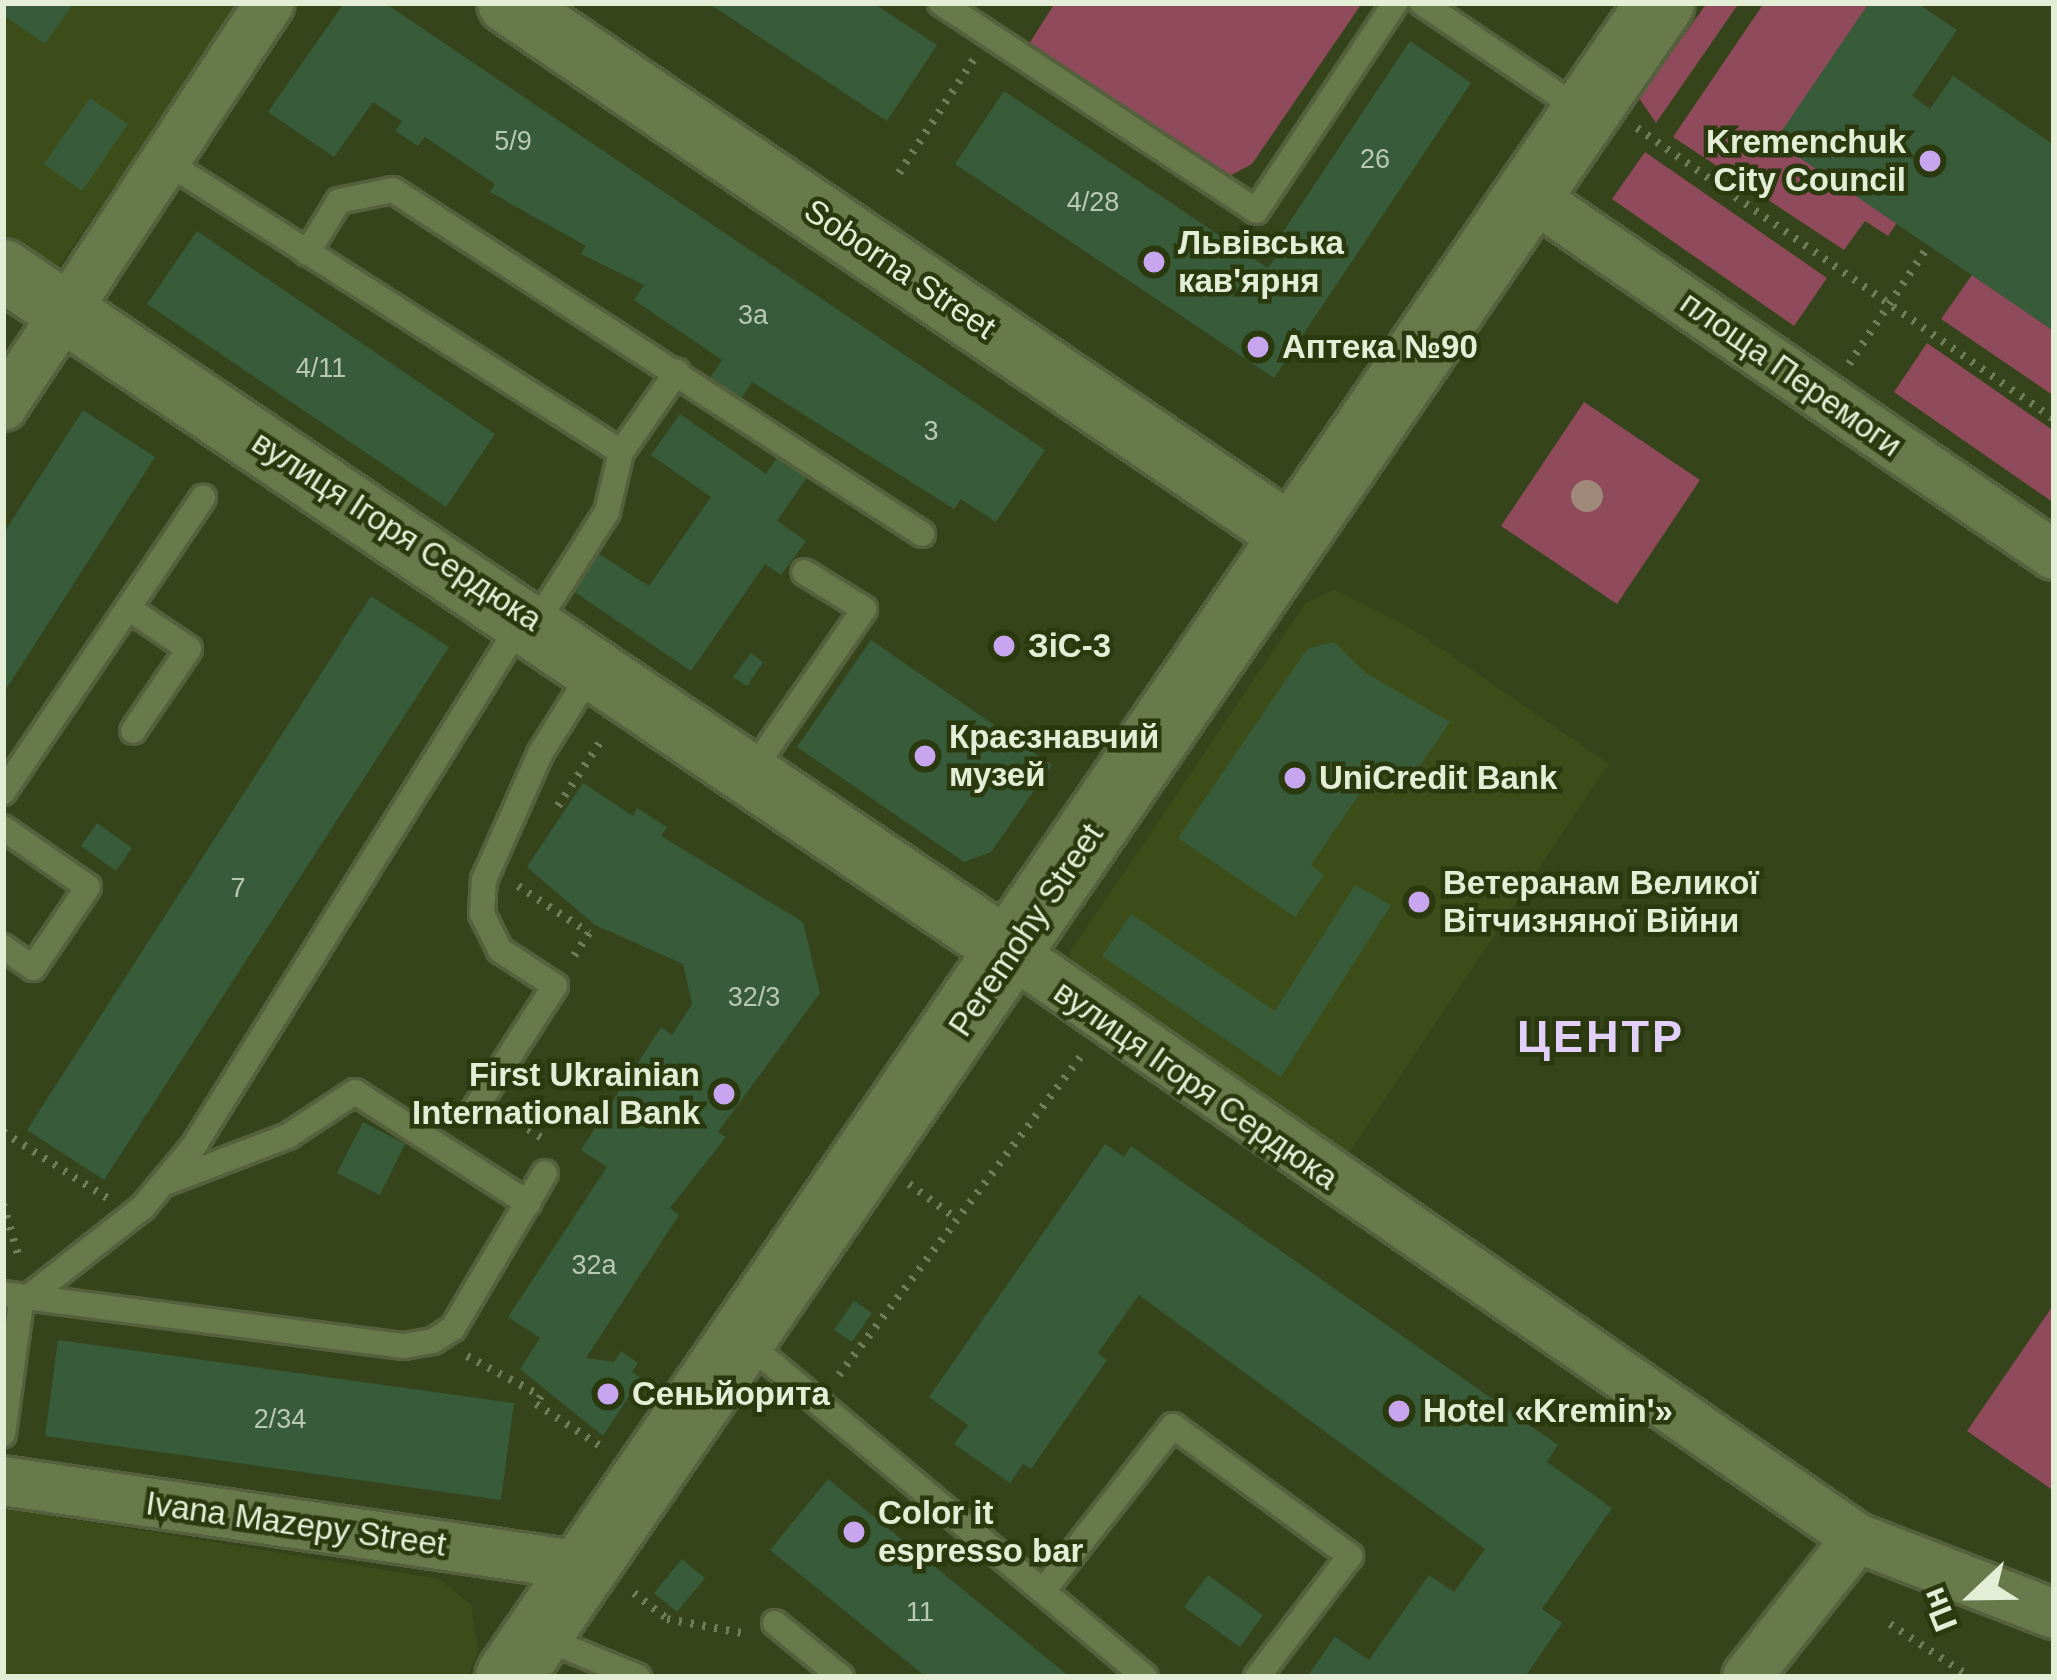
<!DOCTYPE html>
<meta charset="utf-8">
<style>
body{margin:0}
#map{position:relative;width:2057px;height:1680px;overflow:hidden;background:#35441a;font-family:Arial,sans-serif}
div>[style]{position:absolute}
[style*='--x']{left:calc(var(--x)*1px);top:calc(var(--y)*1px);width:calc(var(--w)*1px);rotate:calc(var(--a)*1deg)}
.built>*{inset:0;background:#3c4d1a}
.green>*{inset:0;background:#8f4b5b}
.building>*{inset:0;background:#385b3a}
.path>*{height:8px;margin-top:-4px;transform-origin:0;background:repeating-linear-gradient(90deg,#6f7d59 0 3px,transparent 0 12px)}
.roads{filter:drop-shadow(3px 0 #55613c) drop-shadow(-3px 0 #55613c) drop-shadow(0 3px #55613c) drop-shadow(0 -3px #55613c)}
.service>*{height:24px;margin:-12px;padding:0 12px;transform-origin:12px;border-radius:12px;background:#68794c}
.minor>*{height:48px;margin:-24px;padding:0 24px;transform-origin:24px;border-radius:24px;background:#68794c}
.tertiary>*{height:60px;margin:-30px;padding:0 30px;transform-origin:30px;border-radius:30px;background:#68794c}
.secondary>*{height:66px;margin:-33px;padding:0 33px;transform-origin:33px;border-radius:33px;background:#68794c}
.trees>*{width:32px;height:32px;margin:-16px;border-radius:50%;background:#a0887b}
.dots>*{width:33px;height:33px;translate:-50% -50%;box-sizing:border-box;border:6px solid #2b390e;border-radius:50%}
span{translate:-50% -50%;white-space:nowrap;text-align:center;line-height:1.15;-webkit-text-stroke:9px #2b390e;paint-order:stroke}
.number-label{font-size:27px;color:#b9c9af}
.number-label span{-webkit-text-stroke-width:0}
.poi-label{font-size:33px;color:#e4eed6;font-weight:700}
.right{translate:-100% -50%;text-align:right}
.left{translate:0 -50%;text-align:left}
.street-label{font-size:33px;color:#e4eed6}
.district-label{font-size:45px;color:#e2d0fa;font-weight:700;letter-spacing:3px}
.frame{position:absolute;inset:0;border:6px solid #e4eed6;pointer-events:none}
.north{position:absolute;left:1913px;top:1536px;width:120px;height:120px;-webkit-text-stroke:9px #2b390e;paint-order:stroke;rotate:248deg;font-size:33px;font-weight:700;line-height:48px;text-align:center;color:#e4eed6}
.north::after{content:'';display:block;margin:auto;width:42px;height:54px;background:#e4eed6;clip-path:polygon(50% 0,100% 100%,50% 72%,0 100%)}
</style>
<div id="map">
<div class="built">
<i style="clip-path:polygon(3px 3px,241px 3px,57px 269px,3px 239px)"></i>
<i style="clip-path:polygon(1334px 590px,1412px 629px,1609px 764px,1344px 1160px,1073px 969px,1070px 952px,1305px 604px)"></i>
<i style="clip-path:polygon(3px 1508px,440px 1579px,471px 1605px,478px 1652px,467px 1677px,3px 1677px)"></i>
</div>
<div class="green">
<i style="clip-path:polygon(1055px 3px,1362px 3px,1252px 164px,1222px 180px,1027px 47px)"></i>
<i style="clip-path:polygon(1707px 3px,1739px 3px,1656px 123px,1639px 98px)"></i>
<i style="clip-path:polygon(1764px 3px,1869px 3px,1776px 141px,1897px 223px,1888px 236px,1865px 221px,1844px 250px,1673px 137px)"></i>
<i style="clip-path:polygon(1645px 152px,1827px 278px,1794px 326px,1612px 199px)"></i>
<i style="clip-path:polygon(1972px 275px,2054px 331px,2054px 396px,1941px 319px)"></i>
<i style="clip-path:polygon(1927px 343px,2054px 431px,2054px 503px,1894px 392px)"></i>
<i style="clip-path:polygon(1584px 402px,1700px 480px,1617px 604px,1501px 526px)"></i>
<i style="clip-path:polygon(2052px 1307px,2054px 1309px,2054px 1491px,1967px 1431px)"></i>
</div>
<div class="building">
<i style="clip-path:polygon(3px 3px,74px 3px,45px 44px,3px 15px)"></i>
<i style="clip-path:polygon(344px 3px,385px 3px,1045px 450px,996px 522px,961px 499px,954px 509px,752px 382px,741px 399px,710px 378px,722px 360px,634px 300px,644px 285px,581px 254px,586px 246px,490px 192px,495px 184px,425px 137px,418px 146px,395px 131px,402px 121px,373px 102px,334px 157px,268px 112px)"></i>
<i style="clip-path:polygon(708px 3px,873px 3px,937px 45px,887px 121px)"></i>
<i style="clip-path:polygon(1869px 3px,1917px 3px,1957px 30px,1912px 96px,1930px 109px,1953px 76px,2054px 145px,2054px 331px,1775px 141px)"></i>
<i style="clip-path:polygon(1410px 41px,1471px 83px,1274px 378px,955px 164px,1004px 91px,1268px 268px,1286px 243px,1279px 238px)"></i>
<i style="clip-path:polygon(90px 98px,128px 124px,82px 191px,44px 164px)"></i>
<i style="clip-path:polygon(197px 231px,495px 434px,446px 507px,147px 304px)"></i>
<i style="clip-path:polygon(83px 410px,155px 457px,3px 694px,3px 534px)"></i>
<i style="clip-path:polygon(680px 414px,766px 474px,780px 453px,810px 473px,777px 521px,806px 541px,781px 575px,765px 564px,691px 671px,573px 591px,599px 554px,649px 586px,711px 497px,651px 455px)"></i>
<i style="clip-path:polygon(371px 596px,449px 647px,104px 1180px,27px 1130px)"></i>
<i style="clip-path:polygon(871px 640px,1052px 765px,991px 852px,964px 862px,797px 747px)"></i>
<i style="clip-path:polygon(1334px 642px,1366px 673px,1450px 722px,1405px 787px,1377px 768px,1311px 865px,1324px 875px,1295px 917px,1178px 838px,1307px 649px)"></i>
<i style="clip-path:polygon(751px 653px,763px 662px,747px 686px,733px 677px)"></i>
<i style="clip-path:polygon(583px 783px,633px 816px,637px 808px,667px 827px,661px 836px,803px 922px,820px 993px,718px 1132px,726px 1137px,670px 1208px,679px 1215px,586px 1358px,614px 1362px,621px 1351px,638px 1363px,632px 1372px,641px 1378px,603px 1436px,520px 1369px,540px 1338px,508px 1317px,607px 1167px,581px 1150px,661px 1027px,672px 1035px,692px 1004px,683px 964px,595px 925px,527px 867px)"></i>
<i style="clip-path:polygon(97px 823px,132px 848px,116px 871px,81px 846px)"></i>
<i style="clip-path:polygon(1355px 885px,1391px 905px,1281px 1077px,1102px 956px,1131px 914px,1275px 1011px)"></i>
<i style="clip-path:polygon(363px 1122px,405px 1144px,380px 1195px,337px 1173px)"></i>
<i style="clip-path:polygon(1105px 1144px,1124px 1157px,1131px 1146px,1558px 1445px,1547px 1462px,1612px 1508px,1542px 1609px,1562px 1623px,1525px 1677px,1307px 1677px,1335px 1637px,1369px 1660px,1429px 1575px,1454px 1592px,1485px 1549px,1139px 1295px,1098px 1353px,1107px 1360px,1031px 1469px,1023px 1464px,1010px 1483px,954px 1444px,968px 1425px,929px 1397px)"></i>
<i style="clip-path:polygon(854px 1301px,872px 1313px,852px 1342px,834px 1330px)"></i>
<i style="clip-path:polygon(58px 1340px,514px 1403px,501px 1500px,45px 1436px)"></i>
<i style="clip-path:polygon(828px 1479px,857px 1503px,1070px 1677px,926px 1677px,770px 1550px)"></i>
<i style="clip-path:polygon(682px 1559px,705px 1578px,677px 1612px,654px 1593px)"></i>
<i style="clip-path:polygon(1208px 1575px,1263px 1615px,1240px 1647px,1184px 1607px)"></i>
</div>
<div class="path">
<i style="--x:1637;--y:128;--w:508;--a:34.91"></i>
<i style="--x:899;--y:173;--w:136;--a:-56.7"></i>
<i style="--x:1849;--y:364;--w:143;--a:-56.1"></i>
<i style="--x:558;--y:806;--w:80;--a:-56.7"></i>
<i style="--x:518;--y:886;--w:85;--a:33.5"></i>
<i style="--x:589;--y:933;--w:31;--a:123"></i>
<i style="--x:508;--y:1116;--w:44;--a:33"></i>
<i style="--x:3;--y:1132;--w:123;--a:32.4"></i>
<i style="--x:909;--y:1184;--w:59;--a:36.1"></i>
<i style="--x:3;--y:1204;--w:59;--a:73.4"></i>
<i style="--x:467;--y:1356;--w:84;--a:28.4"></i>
<i style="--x:541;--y:1396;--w:9;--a:122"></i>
<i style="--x:536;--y:1404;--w:82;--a:33.1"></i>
<i style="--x:839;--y:1375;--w:399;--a:-52.8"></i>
<i style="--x:634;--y:1593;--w:42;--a:38.2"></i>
<i style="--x:667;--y:1619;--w:81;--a:10.6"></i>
<i style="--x:1890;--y:1624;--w:96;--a:33.5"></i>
</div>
<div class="roads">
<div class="service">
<i style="--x:941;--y:3;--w:377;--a:33.4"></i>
<i style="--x:1256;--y:211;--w:250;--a:-56.2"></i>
<i style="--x:1422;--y:3;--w:193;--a:34"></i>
<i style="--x:165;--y:161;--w:541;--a:32.54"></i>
<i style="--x:307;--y:253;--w:61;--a:-58.4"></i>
<i style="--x:339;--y:201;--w:55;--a:-11.5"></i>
<i style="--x:393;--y:190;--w:631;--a:33.04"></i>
<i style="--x:128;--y:608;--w:73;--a:33.9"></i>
<i style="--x:189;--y:649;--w:99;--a:124.3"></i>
<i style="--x:536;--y:623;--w:132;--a:-57.4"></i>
<i style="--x:607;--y:512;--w:62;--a:-76.9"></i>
<i style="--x:621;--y:452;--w:98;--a:-55"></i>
<i style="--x:752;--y:771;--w:197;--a:-55.3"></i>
<i style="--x:864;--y:609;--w:70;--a:-148.3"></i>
<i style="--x:3;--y:792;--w:356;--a:-55.8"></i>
<i style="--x:3;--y:828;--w:103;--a:34.8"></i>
<i style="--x:88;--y:887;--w:98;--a:124.2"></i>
<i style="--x:33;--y:968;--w:37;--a:-145"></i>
<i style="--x:475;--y:1109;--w:147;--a:-57"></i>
<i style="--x:555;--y:986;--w:66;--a:-146.8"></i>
<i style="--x:500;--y:950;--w:40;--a:-116.6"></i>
<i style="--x:482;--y:914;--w:34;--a:-87"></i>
<i style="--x:484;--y:880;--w:138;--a:-66"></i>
<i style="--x:540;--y:754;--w:98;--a:-57.9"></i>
<i style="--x:165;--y:1183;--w:132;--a:-20.9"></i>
<i style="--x:288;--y:1136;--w:80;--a:-33.3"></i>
<i style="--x:355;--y:1092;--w:206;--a:32.7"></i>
<i style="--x:3;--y:1294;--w:404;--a:7.4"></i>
<i style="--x:404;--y:1346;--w:29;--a:-10"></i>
<i style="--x:433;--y:1341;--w:24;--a:-33"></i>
<i style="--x:453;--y:1328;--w:180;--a:-59.3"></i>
<i style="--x:745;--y:1341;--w:522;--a:40.03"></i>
<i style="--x:3;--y:1434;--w:132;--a:-82.2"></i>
<i style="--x:21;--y:1303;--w:155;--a:-38.2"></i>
<i style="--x:143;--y:1207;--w:80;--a:-50.1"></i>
<i style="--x:194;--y:1146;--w:620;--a:-57.98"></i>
<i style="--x:1043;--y:1591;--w:210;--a:-51.8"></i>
<i style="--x:1173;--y:1426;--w:220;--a:36.3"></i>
<i style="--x:1350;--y:1556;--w:153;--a:127.5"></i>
<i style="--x:775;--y:1623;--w:85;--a:39.3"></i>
<i style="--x:541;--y:1637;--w:105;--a:22.4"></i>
</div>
<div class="minor">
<i style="--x:1527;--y:193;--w:639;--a:34.49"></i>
<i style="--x:3;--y:406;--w:483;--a:-56.5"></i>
<i style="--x:1011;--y:952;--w:1029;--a:34.71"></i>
<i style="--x:1857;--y:1538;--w:211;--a:21.1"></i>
<i style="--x:3;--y:1481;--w:592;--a:8.35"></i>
<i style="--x:1747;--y:1677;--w:177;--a:-51.6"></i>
</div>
<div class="tertiary">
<i style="--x:508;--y:3;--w:948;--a:34.21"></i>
<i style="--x:3;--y:270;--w:1217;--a:34.08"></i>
</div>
<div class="secondary">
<i style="--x:509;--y:1677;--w:2032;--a:-55.47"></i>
</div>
</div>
<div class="trees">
<i style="left:1587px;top:496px"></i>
</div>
<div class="dots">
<i style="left:1930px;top:161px;background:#c8a6ef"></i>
<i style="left:1154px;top:262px;background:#c8a6ef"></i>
<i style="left:1258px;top:347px;background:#c8a6ef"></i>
<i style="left:1004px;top:646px;background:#c8a6ef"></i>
<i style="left:925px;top:756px;background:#c8a6ef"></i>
<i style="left:1295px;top:778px;background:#c8a6ef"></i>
<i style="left:1419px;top:902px;background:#c8a6ef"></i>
<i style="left:724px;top:1094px;background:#c8a6ef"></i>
<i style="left:608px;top:1394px;background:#c8a6ef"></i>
<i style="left:1399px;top:1411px;background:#c8a6ef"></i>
<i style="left:854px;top:1532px;background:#c8a6ef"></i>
</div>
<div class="number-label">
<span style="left:513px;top:142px">5/9</span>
<span style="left:1375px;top:160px">26</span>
<span style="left:1093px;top:203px">4/28</span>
<span style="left:753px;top:316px">3а</span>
<span style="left:321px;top:369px">4/11</span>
<span style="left:931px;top:432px">3</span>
<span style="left:238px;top:889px">7</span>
<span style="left:754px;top:998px">32/3</span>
<span style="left:594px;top:1266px">32а</span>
<span style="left:280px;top:1420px">2/34</span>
<span style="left:920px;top:1613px">11</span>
</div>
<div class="poi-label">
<span class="right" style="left:1906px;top:161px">Kremenchuk<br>City Council</span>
<span class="left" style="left:1178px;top:262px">Львiвська<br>кав'ярня</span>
<span class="left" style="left:1282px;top:347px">Аптека №90</span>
<span class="left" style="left:1028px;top:646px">ЗіС-3</span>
<span class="left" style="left:949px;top:756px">Краєзнавчий<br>музей</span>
<span class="left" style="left:1319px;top:778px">UniCredit Bank</span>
<span class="left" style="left:1443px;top:902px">Ветеранам Великої<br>Вітчизняної Війни</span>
<span class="right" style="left:700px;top:1094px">First Ukrainian<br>International Bank</span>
<span class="left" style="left:632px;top:1394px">Сеньйорита</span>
<span class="left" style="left:1423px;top:1411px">Hotel «Kremin'»</span>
<span class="left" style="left:878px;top:1532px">Color it<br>espresso bar</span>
</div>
<div class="street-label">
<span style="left:900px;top:269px;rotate:34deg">Soborna Street</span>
<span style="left:1791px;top:374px;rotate:35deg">площа Перемоги</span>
<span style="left:397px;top:531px;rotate:33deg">вулиця Ігоря Сердюка</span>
<span style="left:1026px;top:930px;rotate:-56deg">Peremohy Street</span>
<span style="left:1196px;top:1085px;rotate:35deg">вулиця Ігоря Сердюка</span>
<span style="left:296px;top:1524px;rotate:8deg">Ivana Mazepy Street</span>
</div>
<div class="district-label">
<span style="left:1601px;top:1037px">ЦЕНТР</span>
</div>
<div class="frame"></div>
<div class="north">Пн</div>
</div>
